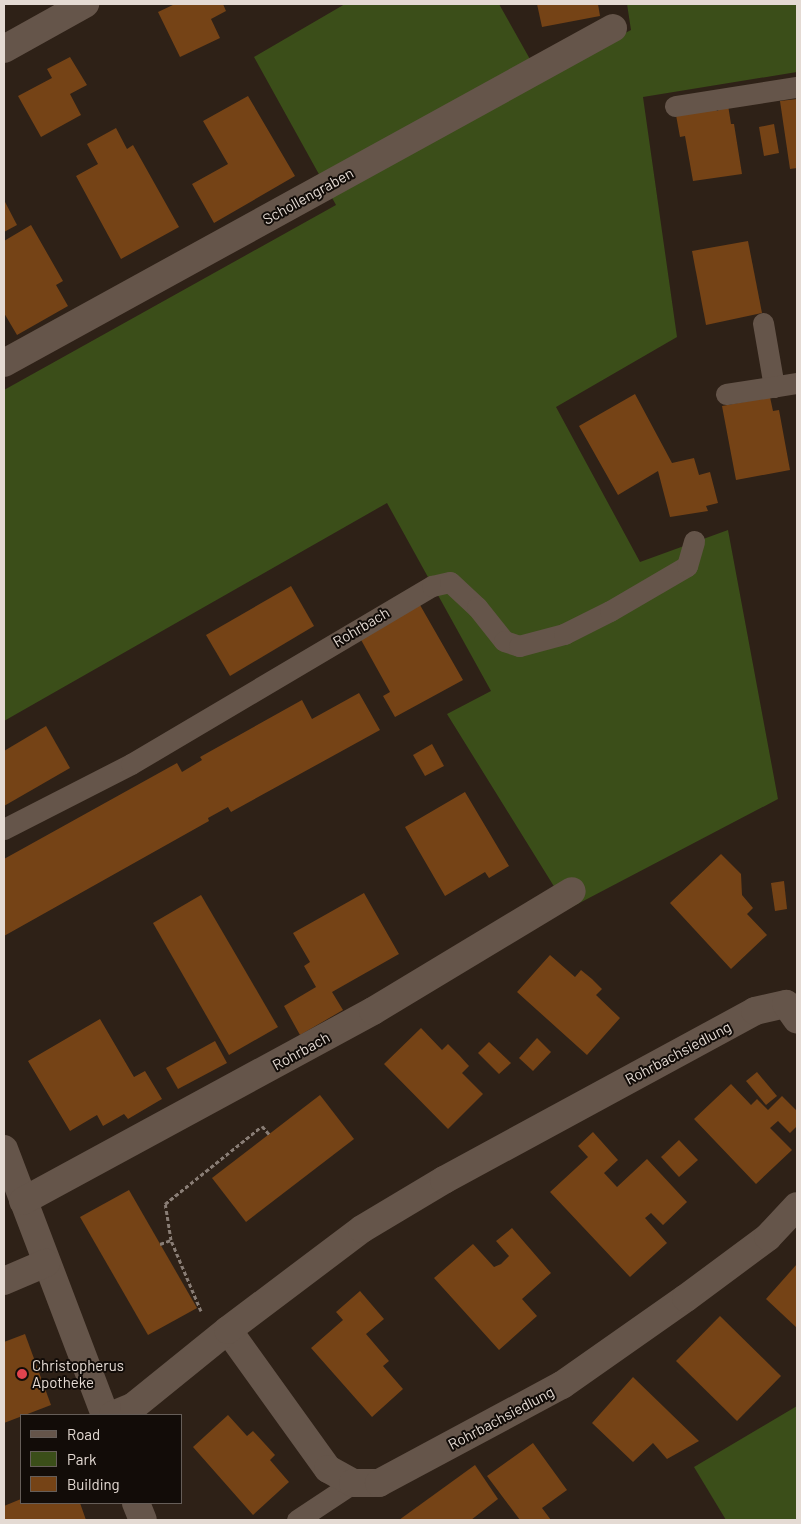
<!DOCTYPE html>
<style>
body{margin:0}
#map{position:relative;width:801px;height:1524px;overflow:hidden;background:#2e2117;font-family:Barlow,sans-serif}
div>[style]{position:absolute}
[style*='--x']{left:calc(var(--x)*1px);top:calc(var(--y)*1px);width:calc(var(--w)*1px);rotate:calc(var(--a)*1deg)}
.green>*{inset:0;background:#3b4e19}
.building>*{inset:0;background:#754316}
.path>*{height:3px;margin-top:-1.5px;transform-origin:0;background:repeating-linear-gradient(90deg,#897d75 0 4px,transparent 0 6.5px)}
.lane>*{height:21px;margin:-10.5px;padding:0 10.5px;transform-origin:10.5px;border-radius:10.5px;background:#65554a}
.street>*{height:28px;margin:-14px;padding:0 14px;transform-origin:14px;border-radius:14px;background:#65554a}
.dots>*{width:14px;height:14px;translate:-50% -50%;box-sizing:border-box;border:2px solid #120c08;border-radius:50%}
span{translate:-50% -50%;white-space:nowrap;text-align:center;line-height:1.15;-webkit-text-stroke:4px #120c08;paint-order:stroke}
.street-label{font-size:15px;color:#e4dad3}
.poi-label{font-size:15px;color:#e4dad3}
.left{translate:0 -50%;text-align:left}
.frame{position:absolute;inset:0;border:5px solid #e4dad3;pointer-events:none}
.legend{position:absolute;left:20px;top:1414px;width:162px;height:90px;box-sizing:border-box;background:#120c08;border:1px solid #665e59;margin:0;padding:6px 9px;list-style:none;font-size:15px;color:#e4dad3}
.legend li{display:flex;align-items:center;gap:10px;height:25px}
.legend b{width:25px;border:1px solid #665e59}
</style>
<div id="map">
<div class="green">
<i style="clip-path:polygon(345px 4px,499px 4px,540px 77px,631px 30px,627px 4px,797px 4px,797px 72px,643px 97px,677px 337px,556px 407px,640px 562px,728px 530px,778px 799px,568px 909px,447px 714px,491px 691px,387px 503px,4px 721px,4px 390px,336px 205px,254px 57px)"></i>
<i style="clip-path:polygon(797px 1406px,797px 1520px,726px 1520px,694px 1467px)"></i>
</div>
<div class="building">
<i style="clip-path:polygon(175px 4px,223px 4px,226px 11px,211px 19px,220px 38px,180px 57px,158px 12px)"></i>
<i style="clip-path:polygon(537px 4px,598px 4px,600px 16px,542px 27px)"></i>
<i style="clip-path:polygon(70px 57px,87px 85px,70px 94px,81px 115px,41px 137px,18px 96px,52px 78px,47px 69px)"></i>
<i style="clip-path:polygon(248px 96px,295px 176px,214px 223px,192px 184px,228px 164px,203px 121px)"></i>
<i style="clip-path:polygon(797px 99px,797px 168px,790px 169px,780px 101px)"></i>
<i style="clip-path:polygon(728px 105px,731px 124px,734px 124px,742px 174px,693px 181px,685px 136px,680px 137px,676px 115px,716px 109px,717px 111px)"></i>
<i style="clip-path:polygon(774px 124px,779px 153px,764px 156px,759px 127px)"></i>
<i style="clip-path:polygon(116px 128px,127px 149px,133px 145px,179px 227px,121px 259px,76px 176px,98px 164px,87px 144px)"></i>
<i style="clip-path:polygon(4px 200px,17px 225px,4px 232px)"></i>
<i style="clip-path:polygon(31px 225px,63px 281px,56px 285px,68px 306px,17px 335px,4px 313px,4px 241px)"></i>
<i style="clip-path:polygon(748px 241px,762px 313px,706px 325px,692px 251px)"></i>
<i style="clip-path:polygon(635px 394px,672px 463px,694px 458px,699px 475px,710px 472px,718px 503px,706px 506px,708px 511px,670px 517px,658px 471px,618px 495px,579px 426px)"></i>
<i style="clip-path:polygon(770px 397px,773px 411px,779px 410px,790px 470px,736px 480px,722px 406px)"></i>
<i style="clip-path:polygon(291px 586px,314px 626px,230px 676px,206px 635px)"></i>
<i style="clip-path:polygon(420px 605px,463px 680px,395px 717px,383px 696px,390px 692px,360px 638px)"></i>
<i style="clip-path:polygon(359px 693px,380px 730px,231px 812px,228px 807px,208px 818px,209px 821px,4px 936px,4px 859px,177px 763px,182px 772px,202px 760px,200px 757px,302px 700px,312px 719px)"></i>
<i style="clip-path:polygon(46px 726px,70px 768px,4px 806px,4px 751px)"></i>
<i style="clip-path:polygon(432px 744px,444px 766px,425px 776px,413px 755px)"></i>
<i style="clip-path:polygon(465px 792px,509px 866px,489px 878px,485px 872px,445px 896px,405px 827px)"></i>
<i style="clip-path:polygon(721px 854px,741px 874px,742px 895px,753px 908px,747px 914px,767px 935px,731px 969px,670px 903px)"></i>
<i style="clip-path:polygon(784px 881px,787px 909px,775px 911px,771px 883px)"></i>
<i style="clip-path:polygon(364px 893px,399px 954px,332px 992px,343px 1010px,300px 1035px,284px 1006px,316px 987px,304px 966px,310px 962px,293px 933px)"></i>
<i style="clip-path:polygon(201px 895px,278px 1027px,229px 1055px,153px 923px)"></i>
<i style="clip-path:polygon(550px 955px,575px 977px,581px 970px,592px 979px,602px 989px,596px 995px,620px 1018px,587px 1055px,517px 992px)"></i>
<i style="clip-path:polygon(100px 1019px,134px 1077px,145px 1071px,162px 1099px,128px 1119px,124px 1114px,103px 1126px,97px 1115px,70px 1131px,28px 1061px)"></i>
<i style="clip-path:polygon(421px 1028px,442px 1050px,448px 1044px,459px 1055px,469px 1066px,462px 1073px,483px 1094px,448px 1129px,384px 1064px)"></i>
<i style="clip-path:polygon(537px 1038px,551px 1052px,533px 1071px,519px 1058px)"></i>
<i style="clip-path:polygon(215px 1041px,227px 1063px,178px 1089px,166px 1068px)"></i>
<i style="clip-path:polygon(489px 1042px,511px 1063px,499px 1074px,478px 1053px)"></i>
<i style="clip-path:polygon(757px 1072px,777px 1096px,766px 1105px,746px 1081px)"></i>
<i style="clip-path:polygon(731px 1084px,751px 1105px,757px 1099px,768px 1110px,782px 1096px,797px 1111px,797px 1126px,790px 1133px,778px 1121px,770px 1128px,792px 1150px,756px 1184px,694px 1119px)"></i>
<i style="clip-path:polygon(320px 1095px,354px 1139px,246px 1222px,212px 1178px)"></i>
<i style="clip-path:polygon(593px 1132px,618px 1160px,604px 1173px,617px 1187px,647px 1159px,687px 1202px,663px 1225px,651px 1213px,645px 1218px,667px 1243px,630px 1277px,550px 1192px,588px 1157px,578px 1146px)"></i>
<i style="clip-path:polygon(679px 1140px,698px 1160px,679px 1177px,661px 1157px)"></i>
<i style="clip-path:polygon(129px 1190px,197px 1308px,148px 1335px,80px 1217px)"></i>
<i style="clip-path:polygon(512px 1228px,551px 1273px,522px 1299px,537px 1316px,499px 1350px,434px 1278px,473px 1244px,494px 1267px,501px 1264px,509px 1256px,496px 1241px)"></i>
<i style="clip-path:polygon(797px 1264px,797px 1328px,766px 1299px)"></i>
<i style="clip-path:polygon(360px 1291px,384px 1319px,366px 1334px,389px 1361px,383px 1366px,403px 1389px,372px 1417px,311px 1348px,343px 1320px,336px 1312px)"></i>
<i style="clip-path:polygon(720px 1316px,781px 1376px,737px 1421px,676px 1361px)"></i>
<i style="clip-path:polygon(25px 1334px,51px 1405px,4px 1423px,4px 1342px)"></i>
<i style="clip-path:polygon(633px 1377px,699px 1441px,667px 1459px,653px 1443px,633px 1462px,592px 1423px)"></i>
<i style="clip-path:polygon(228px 1415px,247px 1436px,253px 1431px,275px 1455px,270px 1460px,289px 1482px,253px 1515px,193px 1447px)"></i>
<i style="clip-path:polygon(533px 1443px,567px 1490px,542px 1508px,551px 1520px,520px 1520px,487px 1476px)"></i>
<i style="clip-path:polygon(475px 1465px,498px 1499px,471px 1520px,399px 1520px)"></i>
<i style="clip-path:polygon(21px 1499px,21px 1503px,80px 1503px,86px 1520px,4px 1520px,4px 1506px)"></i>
</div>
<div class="path">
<i style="--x:160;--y:1244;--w:12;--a:-20"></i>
<i style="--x:201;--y:1311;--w:77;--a:-112.9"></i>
<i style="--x:171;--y:1240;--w:36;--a:-99"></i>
<i style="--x:165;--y:1204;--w:124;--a:-38.8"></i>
<i style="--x:262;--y:1126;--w:11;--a:49"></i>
</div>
<div class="lane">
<i style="--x:675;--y:106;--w:123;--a:-8.9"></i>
<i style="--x:763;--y:323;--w:65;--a:80.2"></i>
<i style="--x:726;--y:394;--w:72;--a:-8.8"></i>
<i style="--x:4;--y:829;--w:143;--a:-27.1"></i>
<i style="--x:131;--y:764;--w:350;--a:-30.6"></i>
<i style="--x:432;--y:586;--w:18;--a:-13"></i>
<i style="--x:450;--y:582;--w:37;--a:43"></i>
<i style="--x:477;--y:607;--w:43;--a:51.5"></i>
<i style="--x:504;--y:641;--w:16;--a:18"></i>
<i style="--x:519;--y:646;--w:47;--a:-14.9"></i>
<i style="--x:564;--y:634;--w:51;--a:-26.6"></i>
<i style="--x:610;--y:611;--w:89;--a:-30.3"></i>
<i style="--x:687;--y:566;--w:26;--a:-74"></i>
<i style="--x:297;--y:1520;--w:67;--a:-33.5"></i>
</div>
<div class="street">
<i style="--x:4;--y:49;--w:93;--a:-29.1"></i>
<i style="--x:4;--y:363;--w:695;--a:-28.81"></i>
<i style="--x:4;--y:1149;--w:285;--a:69.2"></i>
<i style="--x:23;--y:1201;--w:398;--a:-28.5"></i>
<i style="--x:373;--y:1011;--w:232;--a:-31.1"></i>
<i style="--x:4;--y:1281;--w:46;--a:-23.2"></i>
<i style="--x:228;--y:1330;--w:171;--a:54.3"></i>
<i style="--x:328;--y:1469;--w:29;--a:29"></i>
<i style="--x:353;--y:1483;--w:26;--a:0"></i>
<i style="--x:379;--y:1483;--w:208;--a:-28.2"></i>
<i style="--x:562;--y:1385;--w:151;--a:-35.1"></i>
<i style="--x:686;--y:1298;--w:102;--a:-36.6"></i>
<i style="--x:768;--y:1237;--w:42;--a:-46.9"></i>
<i style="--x:113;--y:1415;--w:23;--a:-23"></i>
<i style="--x:134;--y:1406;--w:121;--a:-39"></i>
<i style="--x:228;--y:1330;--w:168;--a:-37"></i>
<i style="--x:362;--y:1229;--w:96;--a:-30.9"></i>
<i style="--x:444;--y:1180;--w:354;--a:-28.5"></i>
<i style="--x:755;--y:1011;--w:32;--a:-13"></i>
<i style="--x:786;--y:1004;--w:19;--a:55"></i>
<i style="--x:136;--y:1503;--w:18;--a:68"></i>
</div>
<div class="dots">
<i style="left:22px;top:1374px;background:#e0444e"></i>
</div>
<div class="street-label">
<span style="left:308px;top:196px;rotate:-29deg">Schollengraben</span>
<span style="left:361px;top:627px;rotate:-31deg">Rohrbach</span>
<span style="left:301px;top:1051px;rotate:-29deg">Rohrbach</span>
<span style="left:678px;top:1053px;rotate:-28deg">Rohrbachsiedlung</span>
<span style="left:501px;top:1418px;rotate:-28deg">Rohrbachsiedlung</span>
</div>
<div class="poi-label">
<span class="left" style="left:32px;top:1374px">Christopherus<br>Apotheke</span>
</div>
<div class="frame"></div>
<ul class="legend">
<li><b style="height:6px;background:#65554a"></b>Road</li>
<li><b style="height:14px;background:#3b4e19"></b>Park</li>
<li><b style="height:14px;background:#754316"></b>Building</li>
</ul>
</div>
